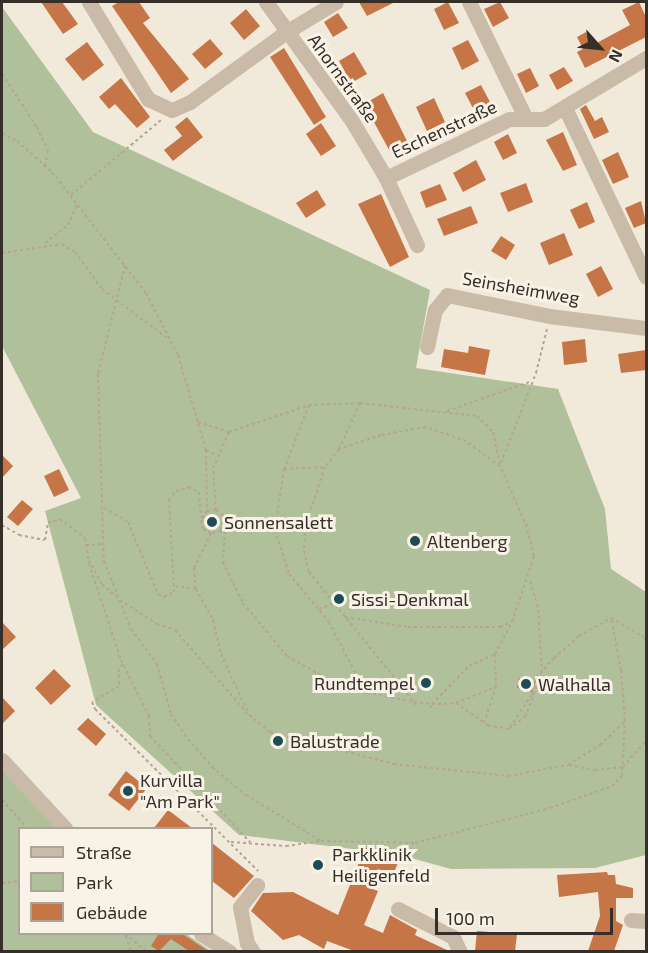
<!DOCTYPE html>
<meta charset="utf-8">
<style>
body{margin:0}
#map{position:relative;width:648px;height:953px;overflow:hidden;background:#f1eadb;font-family:"Exo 2",sans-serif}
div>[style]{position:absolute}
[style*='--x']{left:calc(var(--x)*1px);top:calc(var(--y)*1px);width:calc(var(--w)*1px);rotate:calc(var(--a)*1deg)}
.green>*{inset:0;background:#afc09b}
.building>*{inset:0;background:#c57546}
.path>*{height:2px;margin-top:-1px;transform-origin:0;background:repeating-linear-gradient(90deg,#b5a591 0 3px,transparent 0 6px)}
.minor>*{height:15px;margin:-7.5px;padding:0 7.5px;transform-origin:7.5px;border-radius:7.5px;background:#c9bba7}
.dots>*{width:16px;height:16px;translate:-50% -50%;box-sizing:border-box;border:3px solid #f9f3e7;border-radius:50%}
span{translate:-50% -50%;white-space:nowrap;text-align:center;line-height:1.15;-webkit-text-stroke:6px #f9f3e7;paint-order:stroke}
.street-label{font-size:18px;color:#362e28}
.poi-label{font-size:18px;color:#362e28}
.left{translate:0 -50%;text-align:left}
.right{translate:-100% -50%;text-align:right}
.frame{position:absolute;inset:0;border:3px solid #362e28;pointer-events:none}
.legend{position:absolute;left:18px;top:827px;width:195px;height:108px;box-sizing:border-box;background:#f9f3e7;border:2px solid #aba49b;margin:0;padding:8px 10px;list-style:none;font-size:18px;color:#362e28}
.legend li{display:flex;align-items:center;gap:12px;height:30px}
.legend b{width:30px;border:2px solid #aba49b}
.north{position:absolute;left:570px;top:18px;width:60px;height:60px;-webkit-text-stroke:4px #f9f3e7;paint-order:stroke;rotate:117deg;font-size:16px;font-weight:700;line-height:24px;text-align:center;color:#362e28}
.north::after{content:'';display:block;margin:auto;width:21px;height:27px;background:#362e28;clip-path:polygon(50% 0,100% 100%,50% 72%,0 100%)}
.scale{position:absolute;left:435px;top:908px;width:178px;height:27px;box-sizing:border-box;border:3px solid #362e28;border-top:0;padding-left:8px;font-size:18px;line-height:21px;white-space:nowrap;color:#362e28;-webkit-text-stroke:4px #f9f3e7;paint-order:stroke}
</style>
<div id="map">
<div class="green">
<i style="clip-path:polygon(2px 7px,93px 132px,430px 290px,416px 368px,558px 389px,605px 509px,611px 569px,646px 592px,646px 855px,595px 868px,451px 869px,400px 855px,239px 835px,96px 705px,45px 511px,81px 498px,2px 346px)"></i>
<i style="clip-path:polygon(2px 770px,57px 828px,20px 828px,20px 934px,186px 934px,211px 951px,2px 951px)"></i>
</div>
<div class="building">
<i style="clip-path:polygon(41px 2px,62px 2px,78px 24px,63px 34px)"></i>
<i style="clip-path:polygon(119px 2px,139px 2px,150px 18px,143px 23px,189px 79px,171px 93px,112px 6px)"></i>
<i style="clip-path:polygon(359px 2px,395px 2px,367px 16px)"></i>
<i style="clip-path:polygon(448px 2px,459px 23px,444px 30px,434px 9px)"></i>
<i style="clip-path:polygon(500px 2px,509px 18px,493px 27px,484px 9px)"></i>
<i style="clip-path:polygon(639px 2px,646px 17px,646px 37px,585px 68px,577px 52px,583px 49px,577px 37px,586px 32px,593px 45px,630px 25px,622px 10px)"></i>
<i style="clip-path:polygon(246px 9px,260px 26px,244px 40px,230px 23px)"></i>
<i style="clip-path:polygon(338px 13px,348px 28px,333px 37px,324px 22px)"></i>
<i style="clip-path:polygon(210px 39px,223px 54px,205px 69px,192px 54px)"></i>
<i style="clip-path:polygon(468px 40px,479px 61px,462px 70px,452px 48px)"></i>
<i style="clip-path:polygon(87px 42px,104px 65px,83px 81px,65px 59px)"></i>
<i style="clip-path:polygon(284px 48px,326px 117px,314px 125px,270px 57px)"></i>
<i style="clip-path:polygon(354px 52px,367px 74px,351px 83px,339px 61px)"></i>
<i style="clip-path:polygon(564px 67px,573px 81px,557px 90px,549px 75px)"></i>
<i style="clip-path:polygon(530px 68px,539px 86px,526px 93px,517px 74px)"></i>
<i style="clip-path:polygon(121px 78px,150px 117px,137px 128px,115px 104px,109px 109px,99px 97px)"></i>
<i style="clip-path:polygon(481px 85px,491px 104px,475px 112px,465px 93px)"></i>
<i style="clip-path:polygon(383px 93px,411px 149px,393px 157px,364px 104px)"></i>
<i style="clip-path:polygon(434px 98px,445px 122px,427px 131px,416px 107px)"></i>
<i style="clip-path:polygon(586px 105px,595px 121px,602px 117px,609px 132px,594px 139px,580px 109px)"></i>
<i style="clip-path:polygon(187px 117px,203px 137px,173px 161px,164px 150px,182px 136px,175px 127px)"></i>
<i style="clip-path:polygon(321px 123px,336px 146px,321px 156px,306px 134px)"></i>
<i style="clip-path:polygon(563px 132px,577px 165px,563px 171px,546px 140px)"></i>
<i style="clip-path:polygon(508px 134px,517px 153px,503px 160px,494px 142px)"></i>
<i style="clip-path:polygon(618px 152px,629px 177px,613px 184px,602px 160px)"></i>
<i style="clip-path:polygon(476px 160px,486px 180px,463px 192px,453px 173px)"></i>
<i style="clip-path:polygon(526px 183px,533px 202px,508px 212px,500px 193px)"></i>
<i style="clip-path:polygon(440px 184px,447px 200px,426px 208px,420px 192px)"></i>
<i style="clip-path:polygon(317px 190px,326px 205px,306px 218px,296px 203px)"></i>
<i style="clip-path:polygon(381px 194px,409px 257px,390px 267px,358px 204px)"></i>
<i style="clip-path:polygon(641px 201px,646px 223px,634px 228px,625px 208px)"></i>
<i style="clip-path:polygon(587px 202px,595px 222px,579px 229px,570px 210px)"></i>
<i style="clip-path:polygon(471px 206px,478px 223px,444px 236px,437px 219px)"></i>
<i style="clip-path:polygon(564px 233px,573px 255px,549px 265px,540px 243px)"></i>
<i style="clip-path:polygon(501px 236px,515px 245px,506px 260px,491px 251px)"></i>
<i style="clip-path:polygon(601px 266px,613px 289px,598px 297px,586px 274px)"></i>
<i style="clip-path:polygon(585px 339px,587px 362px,564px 365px,562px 342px)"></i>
<i style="clip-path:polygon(469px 346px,490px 350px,485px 375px,441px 367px,444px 349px,468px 353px)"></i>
<i style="clip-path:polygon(646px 350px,646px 370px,621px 373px,618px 354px)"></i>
<i style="clip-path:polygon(2px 455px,13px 466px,2px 478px)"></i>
<i style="clip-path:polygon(59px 469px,69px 490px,54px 497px,44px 476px)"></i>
<i style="clip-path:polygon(22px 500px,33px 509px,18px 526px,7px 517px)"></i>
<i style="clip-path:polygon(2px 622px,16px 637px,2px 650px)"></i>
<i style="clip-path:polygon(54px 669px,71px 686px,51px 705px,35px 688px)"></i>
<i style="clip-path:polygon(519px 678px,535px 682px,532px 692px,517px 688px)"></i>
<i style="clip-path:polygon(2px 697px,15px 711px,2px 724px)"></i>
<i style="clip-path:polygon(88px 718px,106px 734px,96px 746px,77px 729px)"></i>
<i style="clip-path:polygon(126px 771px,147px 788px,129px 811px,108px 795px)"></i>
<i style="clip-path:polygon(168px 810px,192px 828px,154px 828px)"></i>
<i style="clip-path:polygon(212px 843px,254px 876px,234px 898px,212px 881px)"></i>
<i style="clip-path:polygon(365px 847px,399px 860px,393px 875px,378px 869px,370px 888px,378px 891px,364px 925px,383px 933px,390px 915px,417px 930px,415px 935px,449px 951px,354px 951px,327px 941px,324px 949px,299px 935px,283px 940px,251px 911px,263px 893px,293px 892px,338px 915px)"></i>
<i style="clip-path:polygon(607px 872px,608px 875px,615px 875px,616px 884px,633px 888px,633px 898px,616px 898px,616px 921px,623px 925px,614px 951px,588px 951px,600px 916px,598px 892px,559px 897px,557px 875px)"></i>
<i style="clip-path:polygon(477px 931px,517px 934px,515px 951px,475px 951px)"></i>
<i style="clip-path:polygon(159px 933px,181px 933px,208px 951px,189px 951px,171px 939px,159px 951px,151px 946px)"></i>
</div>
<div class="path">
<i style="--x:2;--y:74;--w:64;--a:56.6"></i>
<i style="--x:37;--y:127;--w:26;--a:65"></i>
<i style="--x:48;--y:151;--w:15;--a:101"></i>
<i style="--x:2;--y:133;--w:17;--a:28"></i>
<i style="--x:17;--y:141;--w:47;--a:41.5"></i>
<i style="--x:52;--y:172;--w:153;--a:52.2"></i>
<i style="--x:146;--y:293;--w:70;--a:62.7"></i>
<i style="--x:178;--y:355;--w:99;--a:73.6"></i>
<i style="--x:206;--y:450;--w:61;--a:89.1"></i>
<i style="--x:207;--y:511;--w:11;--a:124"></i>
<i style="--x:201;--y:520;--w:9;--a:77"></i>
<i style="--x:203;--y:529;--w:9;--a:27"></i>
<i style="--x:71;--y:195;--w:117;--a:-39.8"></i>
<i style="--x:45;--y:243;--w:29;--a:-38"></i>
<i style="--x:68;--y:225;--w:22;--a:-66"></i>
<i style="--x:2;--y:253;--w:61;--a:-8.5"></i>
<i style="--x:62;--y:244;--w:15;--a:32"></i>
<i style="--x:75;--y:252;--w:46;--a:53.9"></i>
<i style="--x:102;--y:289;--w:81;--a:37"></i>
<i style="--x:125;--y:265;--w:112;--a:103.9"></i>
<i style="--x:98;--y:374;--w:187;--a:88.2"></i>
<i style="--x:104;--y:561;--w:73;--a:68.3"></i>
<i style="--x:131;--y:629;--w:44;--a:53.4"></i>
<i style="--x:157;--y:664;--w:52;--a:74.4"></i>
<i style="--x:171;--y:714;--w:30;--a:56"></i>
<i style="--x:188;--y:739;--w:37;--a:49"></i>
<i style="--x:212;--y:767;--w:44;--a:39.5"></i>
<i style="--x:246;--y:795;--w:88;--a:31.5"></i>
<i style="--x:360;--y:403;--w:118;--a:6.3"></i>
<i style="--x:477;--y:416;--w:23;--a:45"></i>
<i style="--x:493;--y:432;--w:34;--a:78"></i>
<i style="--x:309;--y:405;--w:69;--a:111.3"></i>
<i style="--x:284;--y:469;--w:62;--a:98.4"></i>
<i style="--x:275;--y:530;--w:46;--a:72.3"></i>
<i style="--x:289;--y:574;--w:62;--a:50.2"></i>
<i style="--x:329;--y:622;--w:83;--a:62.8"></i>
<i style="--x:447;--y:411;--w:90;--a:-19.4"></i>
<i style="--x:198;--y:422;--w:33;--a:18"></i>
<i style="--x:206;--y:450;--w:11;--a:27"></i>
<i style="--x:501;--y:463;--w:97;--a:-68.7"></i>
<i style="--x:536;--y:373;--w:45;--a:-76"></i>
<i style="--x:284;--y:469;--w:41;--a:-2.8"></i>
<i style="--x:104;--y:508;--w:28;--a:30"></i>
<i style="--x:128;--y:522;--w:78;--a:67.4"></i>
<i style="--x:158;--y:594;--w:7;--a:27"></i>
<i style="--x:164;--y:597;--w:11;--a:-27"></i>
<i style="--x:174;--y:592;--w:92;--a:-93.1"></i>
<i style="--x:169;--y:500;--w:11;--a:-52"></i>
<i style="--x:176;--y:491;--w:13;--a:-18"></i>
<i style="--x:188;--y:487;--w:12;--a:24"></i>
<i style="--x:199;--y:492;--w:25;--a:85"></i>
<i style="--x:216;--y:510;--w:42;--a:-94.1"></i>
<i style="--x:213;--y:468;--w:39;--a:-66"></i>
<i style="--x:229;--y:432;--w:84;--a:-18.6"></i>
<i style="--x:309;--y:405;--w:51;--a:-2.2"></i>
<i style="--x:360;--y:403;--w:51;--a:114.5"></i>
<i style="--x:207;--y:511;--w:9;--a:-6"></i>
<i style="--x:216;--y:510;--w:9;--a:36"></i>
<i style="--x:223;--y:515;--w:16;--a:97"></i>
<i style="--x:2;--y:525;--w:20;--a:30"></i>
<i style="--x:19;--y:535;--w:26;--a:11"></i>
<i style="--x:45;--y:540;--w:17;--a:-80"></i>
<i style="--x:48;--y:523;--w:13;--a:-18"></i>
<i style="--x:60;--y:519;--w:31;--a:37"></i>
<i style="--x:85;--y:538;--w:26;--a:81"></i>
<i style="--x:89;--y:564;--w:101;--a:71.6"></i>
<i style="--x:121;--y:660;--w:63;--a:63.4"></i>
<i style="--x:149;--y:716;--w:20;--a:87"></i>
<i style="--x:150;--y:736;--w:146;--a:46.7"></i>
<i style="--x:221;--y:531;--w:10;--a:169"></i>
<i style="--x:211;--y:533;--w:39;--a:116"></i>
<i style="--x:194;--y:568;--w:21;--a:85"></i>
<i style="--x:196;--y:589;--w:35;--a:61"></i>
<i style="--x:213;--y:620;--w:35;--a:77"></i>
<i style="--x:221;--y:654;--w:67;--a:65.3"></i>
<i style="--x:249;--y:715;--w:27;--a:39"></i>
<i style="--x:270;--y:732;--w:128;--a:14.5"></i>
<i style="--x:394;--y:764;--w:115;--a:6"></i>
<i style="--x:508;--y:776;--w:61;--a:-10.4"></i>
<i style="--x:568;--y:765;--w:38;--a:-32"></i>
<i style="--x:600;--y:745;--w:35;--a:-44"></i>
<i style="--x:221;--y:531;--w:4;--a:0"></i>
<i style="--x:225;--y:531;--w:31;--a:94"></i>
<i style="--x:223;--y:562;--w:23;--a:65"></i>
<i style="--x:233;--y:583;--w:22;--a:63"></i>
<i style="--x:243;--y:603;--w:69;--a:50.3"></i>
<i style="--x:287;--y:656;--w:65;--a:29.3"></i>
<i style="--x:344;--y:688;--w:71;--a:11.3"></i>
<i style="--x:414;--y:702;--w:4;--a:63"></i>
<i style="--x:86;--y:545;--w:17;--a:-3"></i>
<i style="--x:89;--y:560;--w:27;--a:62"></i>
<i style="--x:102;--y:584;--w:24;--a:42"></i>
<i style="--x:120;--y:600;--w:44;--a:33"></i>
<i style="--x:157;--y:624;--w:19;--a:18"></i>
<i style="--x:175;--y:630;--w:110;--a:49.1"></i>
<i style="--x:175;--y:586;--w:21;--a:8"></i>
<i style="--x:319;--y:609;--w:14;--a:-21"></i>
<i style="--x:345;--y:617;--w:64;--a:9"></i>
<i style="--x:408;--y:627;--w:92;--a:0"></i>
<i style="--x:500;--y:627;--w:12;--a:-24"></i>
<i style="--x:611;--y:618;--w:38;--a:30"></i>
<i style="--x:644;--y:637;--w:5;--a:68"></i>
<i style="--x:123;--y:664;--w:6;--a:129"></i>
<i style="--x:119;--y:669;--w:17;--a:90"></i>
<i style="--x:119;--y:686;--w:31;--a:149"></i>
<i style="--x:92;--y:702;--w:8;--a:67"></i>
<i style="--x:95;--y:709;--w:230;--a:44.8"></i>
<i style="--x:456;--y:703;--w:39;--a:35"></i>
<i style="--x:488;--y:725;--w:21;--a:11"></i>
<i style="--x:509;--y:729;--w:20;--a:-37"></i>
<i style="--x:525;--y:717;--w:47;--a:-68.9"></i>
<i style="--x:542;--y:673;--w:66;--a:-93.5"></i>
<i style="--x:538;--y:607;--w:28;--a:-107"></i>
<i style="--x:430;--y:708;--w:4;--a:-63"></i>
<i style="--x:432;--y:704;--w:53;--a:-45.8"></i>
<i style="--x:469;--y:666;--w:29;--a:-25"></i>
<i style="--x:495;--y:654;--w:36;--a:-62"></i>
<i style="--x:512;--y:622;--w:70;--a:-71.6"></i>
<i style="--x:534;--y:556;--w:30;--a:-104"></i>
<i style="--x:527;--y:527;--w:67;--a:-113.9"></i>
<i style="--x:500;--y:466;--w:42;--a:-143.7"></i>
<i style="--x:466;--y:441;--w:42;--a:-160.7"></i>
<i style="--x:426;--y:427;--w:46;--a:169.9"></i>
<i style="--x:381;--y:435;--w:44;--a:161.6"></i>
<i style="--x:339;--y:449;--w:23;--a:128"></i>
<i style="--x:325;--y:467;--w:63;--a:108.4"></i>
<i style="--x:305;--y:527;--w:24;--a:92"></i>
<i style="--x:304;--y:551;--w:22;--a:77"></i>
<i style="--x:309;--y:572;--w:167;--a:51.1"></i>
<i style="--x:414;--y:702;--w:18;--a:6"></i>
<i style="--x:432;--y:704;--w:24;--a:-2"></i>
<i style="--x:456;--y:703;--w:43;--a:-21.8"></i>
<i style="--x:484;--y:723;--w:38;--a:-72"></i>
<i style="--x:496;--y:687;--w:33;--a:-92"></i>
<i style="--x:510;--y:727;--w:40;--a:-56"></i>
<i style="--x:532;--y:694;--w:16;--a:-76"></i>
<i style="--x:536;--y:678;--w:27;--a:-48"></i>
<i style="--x:554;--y:658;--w:33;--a:-41"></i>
<i style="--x:579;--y:636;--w:37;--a:-29"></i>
<i style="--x:569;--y:765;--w:26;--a:11"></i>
<i style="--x:595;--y:770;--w:28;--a:-6"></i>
<i style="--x:623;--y:767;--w:35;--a:-49"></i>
<i style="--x:2;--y:800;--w:38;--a:48"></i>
<i style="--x:231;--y:842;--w:55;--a:4.2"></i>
<i style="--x:286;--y:846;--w:35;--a:-8"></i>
<i style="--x:321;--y:841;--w:94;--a:1.2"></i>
<i style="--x:415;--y:843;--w:139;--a:-14.5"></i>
<i style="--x:550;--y:808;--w:66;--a:-19.5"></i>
<i style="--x:612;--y:786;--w:14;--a:-45"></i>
<i style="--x:622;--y:776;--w:55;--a:-86.9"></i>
<i style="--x:625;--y:721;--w:51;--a:-94.5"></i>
<i style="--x:621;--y:670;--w:53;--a:-100.9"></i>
<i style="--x:2;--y:883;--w:18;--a:-6"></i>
<i style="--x:125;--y:934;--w:28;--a:39"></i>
<i style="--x:126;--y:936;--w:17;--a:73"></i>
</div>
<div class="minor">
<i style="--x:89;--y:2;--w:114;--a:58.7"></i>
<i style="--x:148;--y:99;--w:26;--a:25"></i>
<i style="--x:172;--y:110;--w:20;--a:-24"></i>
<i style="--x:190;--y:102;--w:119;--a:-36.1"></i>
<i style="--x:286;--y:32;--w:58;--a:-31"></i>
<i style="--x:266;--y:2;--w:147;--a:54.1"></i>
<i style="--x:352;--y:121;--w:66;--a:59.2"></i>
<i style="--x:386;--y:178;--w:74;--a:65.2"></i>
<i style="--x:469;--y:2;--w:130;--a:64"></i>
<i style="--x:565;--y:108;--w:187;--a:64.4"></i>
<i style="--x:386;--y:178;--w:136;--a:-25.6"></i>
<i style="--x:509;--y:119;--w:35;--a:0"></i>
<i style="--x:544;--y:119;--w:119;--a:-30.9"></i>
<i style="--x:427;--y:347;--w:38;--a:-78"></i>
<i style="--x:435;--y:310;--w:19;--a:-51"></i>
<i style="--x:447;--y:295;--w:104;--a:11.6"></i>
<i style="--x:549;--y:316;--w:98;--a:7.1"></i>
<i style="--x:2;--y:760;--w:93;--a:47.2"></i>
<i style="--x:398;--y:909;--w:62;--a:27"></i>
<i style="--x:453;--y:937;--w:17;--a:65"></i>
<i style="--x:631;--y:920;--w:15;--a:4"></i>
<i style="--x:201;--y:934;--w:34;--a:32"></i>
<i style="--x:253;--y:952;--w:11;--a:-124"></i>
<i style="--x:247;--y:943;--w:37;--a:-101"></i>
<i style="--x:240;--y:907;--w:28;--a:-52"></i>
</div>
<div class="dots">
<i style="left:212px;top:522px;background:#1d4c57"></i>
<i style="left:415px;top:541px;background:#1d4c57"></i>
<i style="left:339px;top:599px;background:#1d4c57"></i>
<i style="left:426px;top:683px;background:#1d4c57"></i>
<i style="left:526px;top:684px;background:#1d4c57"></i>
<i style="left:278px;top:741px;background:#1d4c57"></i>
<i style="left:128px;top:791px;background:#1d4c57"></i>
<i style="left:318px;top:865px;background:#1d4c57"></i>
</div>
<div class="street-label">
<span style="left:343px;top:78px;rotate:54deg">Ahornstraße</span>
<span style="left:444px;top:129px;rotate:-25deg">Eschenstraße</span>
<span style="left:521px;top:288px;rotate:10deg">Seinsheimweg</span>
</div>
<div class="poi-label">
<span class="left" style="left:224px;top:522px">Sonnensalett</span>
<span class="left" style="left:427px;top:541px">Altenberg</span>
<span class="left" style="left:351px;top:599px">Sissi-Denkmal</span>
<span class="right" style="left:414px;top:683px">Rundtempel</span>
<span class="left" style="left:538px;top:684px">Walhalla</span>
<span class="left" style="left:290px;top:741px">Balustrade</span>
<span class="left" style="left:140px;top:791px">Kurvilla<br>"Am Park"</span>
<span class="left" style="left:332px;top:865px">Parkklinik<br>Heiligenfeld</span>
</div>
<div class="frame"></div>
<ul class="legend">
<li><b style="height:8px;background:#c9bba7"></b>Straße</li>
<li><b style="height:16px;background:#afc09b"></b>Park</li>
<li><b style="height:16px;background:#c57546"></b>Gebäude</li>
</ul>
<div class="north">N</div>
<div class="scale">100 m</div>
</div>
